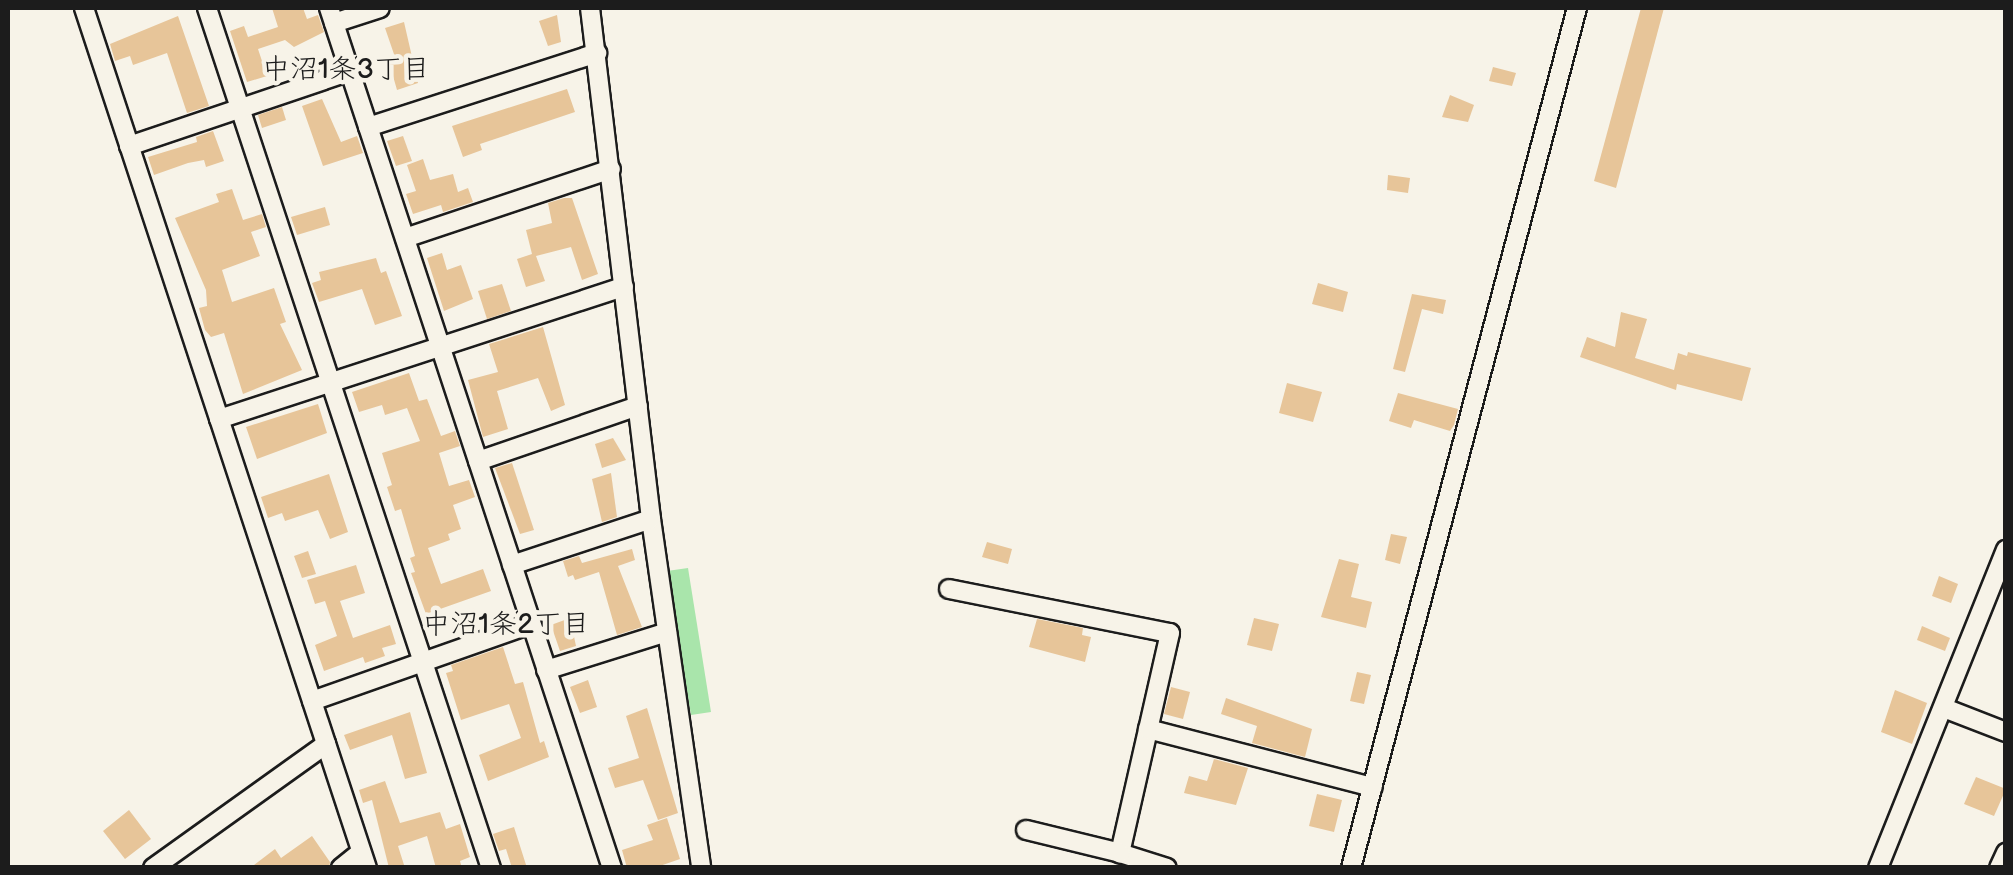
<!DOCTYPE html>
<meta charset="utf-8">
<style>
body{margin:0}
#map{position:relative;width:2013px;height:875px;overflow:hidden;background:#f7f3e8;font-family:"Balsamiq Sans","Klee One",sans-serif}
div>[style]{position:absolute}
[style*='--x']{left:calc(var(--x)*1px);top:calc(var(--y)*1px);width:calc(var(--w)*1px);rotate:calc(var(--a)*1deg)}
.green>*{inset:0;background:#a9e5ab}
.building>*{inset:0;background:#e7c599}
.roads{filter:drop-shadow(2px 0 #1c1c1c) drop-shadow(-2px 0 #1c1c1c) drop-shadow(0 2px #1c1c1c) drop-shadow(0 -2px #1c1c1c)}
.street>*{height:18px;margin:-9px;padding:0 9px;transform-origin:9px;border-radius:9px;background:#f7f3e8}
span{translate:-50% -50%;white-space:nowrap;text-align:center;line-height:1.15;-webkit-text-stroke:9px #f7f3e8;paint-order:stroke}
.neighbourhood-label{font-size:28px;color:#1c1c1c}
.frame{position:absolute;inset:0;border:10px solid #1c1c1c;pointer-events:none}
</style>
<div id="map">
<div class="green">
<i style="clip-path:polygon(688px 568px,711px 712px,691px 715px,667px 571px)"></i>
</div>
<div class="building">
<i style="clip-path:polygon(272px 8px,303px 8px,307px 19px,318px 15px,324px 32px,294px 47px,285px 40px,258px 49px,267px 76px,247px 82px,230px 31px,244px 26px,248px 37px,278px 27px)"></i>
<i style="clip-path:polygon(1641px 8px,1664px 8px,1616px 188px,1594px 181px)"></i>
<i style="clip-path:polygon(557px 15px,561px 42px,548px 46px,539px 21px)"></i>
<i style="clip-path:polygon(178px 16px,209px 106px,187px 113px,167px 53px,133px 65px,130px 56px,115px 61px,110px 44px)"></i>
<i style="clip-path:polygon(404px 22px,418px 83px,397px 90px,389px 62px,396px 60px,385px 28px)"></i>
<i style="clip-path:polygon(1493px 67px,1516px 73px,1512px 86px,1489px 81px)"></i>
<i style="clip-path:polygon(567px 89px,575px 112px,480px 144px,482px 150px,463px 157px,452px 126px)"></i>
<i style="clip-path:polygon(1450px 95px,1474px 105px,1468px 122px,1442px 117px)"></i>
<i style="clip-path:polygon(322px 99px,341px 142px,357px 136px,363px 153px,323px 166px,302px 106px)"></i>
<i style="clip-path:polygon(282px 107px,286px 120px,262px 128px,258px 115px)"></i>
<i style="clip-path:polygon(213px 131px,224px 161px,206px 167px,204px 160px,188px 163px,154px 175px,148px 157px,197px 142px,196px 137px)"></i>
<i style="clip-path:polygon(403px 136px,412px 161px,396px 166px,387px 141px)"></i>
<i style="clip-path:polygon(423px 159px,430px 180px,453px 174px,458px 192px,468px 188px,473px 202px,443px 212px,441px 205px,413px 214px,406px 194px,416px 191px,407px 165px)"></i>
<i style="clip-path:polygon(1388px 175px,1410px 178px,1408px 193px,1387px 190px)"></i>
<i style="clip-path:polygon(232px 189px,243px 220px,262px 214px,266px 227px,251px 232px,260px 256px,222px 270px,232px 302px,274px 288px,286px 322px,280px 324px,302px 370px,243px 394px,224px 333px,211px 337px,205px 330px,199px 308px,207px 306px,206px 290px,175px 218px,219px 202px,216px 194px)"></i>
<i style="clip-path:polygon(564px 198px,572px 198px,598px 274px,582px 280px,571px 247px,536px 256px,545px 281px,526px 287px,517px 259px,532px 254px,526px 230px,552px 223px,548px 203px)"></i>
<i style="clip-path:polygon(325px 207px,330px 225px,297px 235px,291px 217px)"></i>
<i style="clip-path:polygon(442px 253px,447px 270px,461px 265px,473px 299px,444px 311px,427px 258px)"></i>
<i style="clip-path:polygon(376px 258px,381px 273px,386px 271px,402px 316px,375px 325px,362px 289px,319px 302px,312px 283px,321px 280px,319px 272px)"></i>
<i style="clip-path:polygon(1318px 283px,1348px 292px,1343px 312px,1312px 304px)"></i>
<i style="clip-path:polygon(502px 284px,511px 311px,487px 319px,478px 291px)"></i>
<i style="clip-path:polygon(1412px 294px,1446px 300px,1443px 314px,1422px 309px,1405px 372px,1393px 369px)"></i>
<i style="clip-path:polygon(1621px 312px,1647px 319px,1635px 358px,1674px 370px,1678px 353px,1687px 356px,1688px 352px,1751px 368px,1742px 401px,1677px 384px,1676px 390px,1580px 357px,1587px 337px,1615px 347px)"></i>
<i style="clip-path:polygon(543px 327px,565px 405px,551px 411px,538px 378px,497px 391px,508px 429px,483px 437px,468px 380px,498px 372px,489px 344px)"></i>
<i style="clip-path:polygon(409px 373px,419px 401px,427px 399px,441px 436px,455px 431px,460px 446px,439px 453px,449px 486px,469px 480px,475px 497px,453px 505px,461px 529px,448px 534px,450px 540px,428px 548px,441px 584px,483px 569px,491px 591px,426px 614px,411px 573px,415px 572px,410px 558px,415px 556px,401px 509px,395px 511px,387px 487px,392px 485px,382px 453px,420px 441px,407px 408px,385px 415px,382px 405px,359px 412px,352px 392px)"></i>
<i style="clip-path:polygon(1287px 383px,1322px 392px,1313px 422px,1279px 413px)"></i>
<i style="clip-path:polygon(1398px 393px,1458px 409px,1454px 425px,1450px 431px,1414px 420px,1411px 428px,1389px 421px)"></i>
<i style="clip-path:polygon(318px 404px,327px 433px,257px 459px,246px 427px)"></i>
<i style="clip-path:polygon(613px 438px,626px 460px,602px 468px,595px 444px)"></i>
<i style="clip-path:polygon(512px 463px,534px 530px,520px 534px,495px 468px)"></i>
<i style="clip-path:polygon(611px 473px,617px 517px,602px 522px,592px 479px)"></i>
<i style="clip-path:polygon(329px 474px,348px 532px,330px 539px,318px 510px,285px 521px,282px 513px,268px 518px,261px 497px)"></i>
<i style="clip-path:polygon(1391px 534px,1407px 537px,1400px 564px,1385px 560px)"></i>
<i style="clip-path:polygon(987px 542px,1012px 549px,1008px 564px,982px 557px)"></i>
<i style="clip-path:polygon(632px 549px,635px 560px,618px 566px,642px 627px,617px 635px,599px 572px,575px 580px,573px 575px,568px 577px,563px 561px,579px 556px,582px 563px)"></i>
<i style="clip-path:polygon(308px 551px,316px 574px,302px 578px,294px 556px)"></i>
<i style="clip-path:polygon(1339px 559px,1359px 564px,1351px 597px,1372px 602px,1366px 628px,1321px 617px)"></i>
<i style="clip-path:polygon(356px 565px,365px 593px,340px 601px,353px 638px,390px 625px,396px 644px,382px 648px,385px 656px,365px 663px,363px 657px,324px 671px,315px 645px,337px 636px,325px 601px,315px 604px,307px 580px)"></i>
<i style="clip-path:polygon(1939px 576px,1958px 584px,1951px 603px,1932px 596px)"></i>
<i style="clip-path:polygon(570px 618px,576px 646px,560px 651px,551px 625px)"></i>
<i style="clip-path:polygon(1254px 618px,1279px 624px,1272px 651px,1247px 645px)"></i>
<i style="clip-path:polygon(1037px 619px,1083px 628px,1082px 635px,1091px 637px,1085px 662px,1029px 647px)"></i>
<i style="clip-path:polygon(1922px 626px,1950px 638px,1945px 651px,1917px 640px)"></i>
<i style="clip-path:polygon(503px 647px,515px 684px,523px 682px,540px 743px,544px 741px,549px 757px,488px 781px,479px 755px,521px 738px,509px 704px,461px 720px,446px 673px,453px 671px,451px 665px)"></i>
<i style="clip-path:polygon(1357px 672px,1371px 675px,1364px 704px,1350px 701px)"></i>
<i style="clip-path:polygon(588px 680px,597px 707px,580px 713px,570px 687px)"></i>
<i style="clip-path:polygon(1171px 687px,1190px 692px,1183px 719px,1164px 714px)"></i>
<i style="clip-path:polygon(1895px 690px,1927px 703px,1912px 744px,1881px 732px)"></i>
<i style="clip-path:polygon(1226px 698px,1312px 729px,1305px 757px,1252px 743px,1257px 726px,1221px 714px)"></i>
<i style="clip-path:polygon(647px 708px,678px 813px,658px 820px,643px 780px,615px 788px,608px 768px,639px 758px,626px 716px)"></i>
<i style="clip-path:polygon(410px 712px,427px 773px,405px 779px,392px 735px,350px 750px,344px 735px)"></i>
<i style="clip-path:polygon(1214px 759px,1248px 768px,1236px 805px,1184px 793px,1189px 776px,1207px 781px)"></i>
<i style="clip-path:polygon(1976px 777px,2006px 789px,1994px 816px,1964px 804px)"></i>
<i style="clip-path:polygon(385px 781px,400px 823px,440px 812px,446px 829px,460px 824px,470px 857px,460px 861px,462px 868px,436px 868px,427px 836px,398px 846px,405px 868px,389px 868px,372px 800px,363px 803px,359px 790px)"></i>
<i style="clip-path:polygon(1317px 794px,1342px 800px,1334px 832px,1309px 826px)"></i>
<i style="clip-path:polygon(129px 810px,151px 839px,125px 859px,103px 831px)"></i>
<i style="clip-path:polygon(667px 818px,680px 859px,654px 868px,627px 868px,622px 850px,653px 840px,647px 825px)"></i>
<i style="clip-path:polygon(514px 827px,527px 868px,512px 868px,506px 849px,499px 851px,493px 834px)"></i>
<i style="clip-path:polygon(312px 836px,330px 862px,329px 868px,250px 868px,275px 849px,281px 858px)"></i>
</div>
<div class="roads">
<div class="street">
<i style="--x:84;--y:8;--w:905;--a:71.79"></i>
<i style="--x:207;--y:8;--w:906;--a:71.73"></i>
<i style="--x:329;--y:8;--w:905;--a:71.79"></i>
<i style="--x:590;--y:8;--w:515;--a:83.19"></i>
<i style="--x:651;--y:519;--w:353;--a:81.8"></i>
<i style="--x:334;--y:23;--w:48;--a:-18.1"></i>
<i style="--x:368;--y:127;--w:241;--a:-17.9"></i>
<i style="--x:129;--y:146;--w:233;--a:-18.7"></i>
<i style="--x:405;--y:238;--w:217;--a:-18.5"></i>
<i style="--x:219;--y:419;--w:426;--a:-18.1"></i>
<i style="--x:478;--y:461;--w:169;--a:-19"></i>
<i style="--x:512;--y:565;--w:146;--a:-18.3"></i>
<i style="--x:949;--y:589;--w:225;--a:11.3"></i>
<i style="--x:1170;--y:633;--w:226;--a:102.8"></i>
<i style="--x:1120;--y:853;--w:49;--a:17.7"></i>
<i style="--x:546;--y:670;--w:127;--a:-17.4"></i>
<i style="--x:312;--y:701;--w:232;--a:-19.4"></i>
<i style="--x:1944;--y:708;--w:66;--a:21.2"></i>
<i style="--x:1148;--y:729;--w:232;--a:14.5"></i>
<i style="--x:1026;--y:830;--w:97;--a:13.7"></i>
<i style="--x:153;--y:868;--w:213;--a:-35.6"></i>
<i style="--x:341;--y:868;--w:26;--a:-39"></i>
<i style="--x:1351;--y:868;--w:889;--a:-75.28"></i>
<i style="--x:1878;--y:868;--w:343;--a:-68.1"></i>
<i style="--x:1999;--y:868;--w:17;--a:-65"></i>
</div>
</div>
<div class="neighbourhood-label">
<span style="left:346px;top:70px">中沼1条3丁目</span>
<span style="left:506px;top:625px">中沼1条2丁目</span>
</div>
<div class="frame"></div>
</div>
